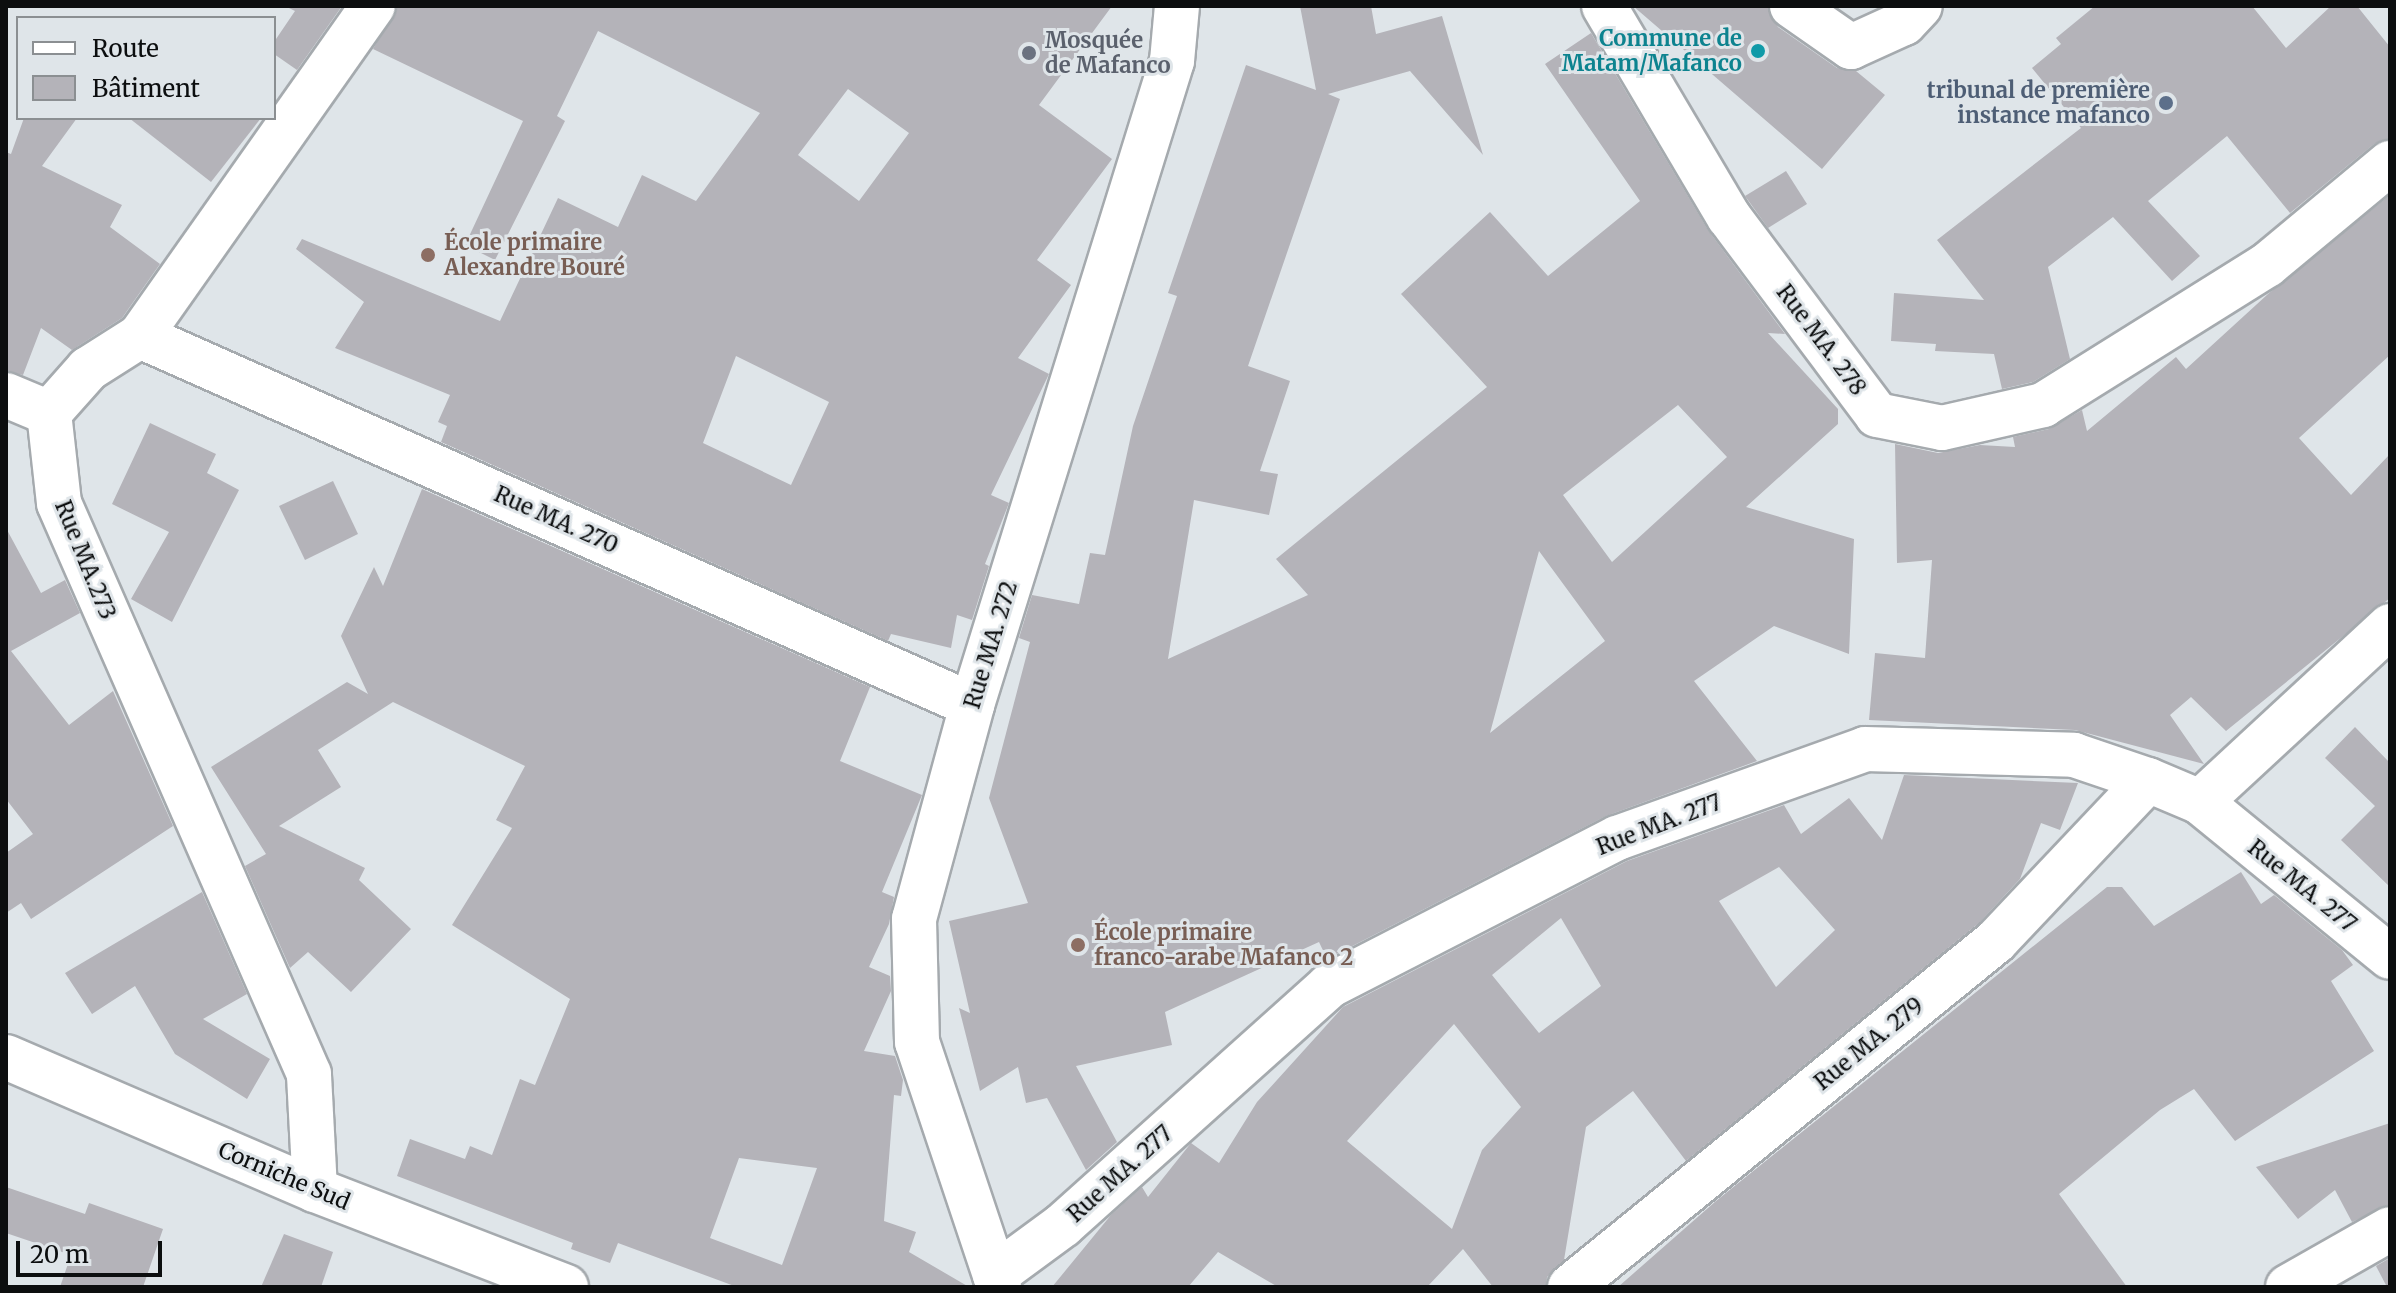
<!DOCTYPE html>
<meta charset="utf-8">
<style>
body{margin:0}
#map{position:relative;width:2396px;height:1293px;overflow:hidden;background:#dfe5e9;font-family:Merriweather,serif}
div>[style]{position:absolute}
[style*='--x']{left:calc(var(--x)*1px);top:calc(var(--y)*1px);width:calc(var(--w)*1px);rotate:calc(var(--a)*1deg)}
.building>*{inset:0;background:#b4b3b9}
.roads{filter:drop-shadow(2px 0 #a5aaae) drop-shadow(-2px 0 #a5aaae) drop-shadow(0 2px #a5aaae) drop-shadow(0 -2px #a5aaae)}
.minor>*{height:44px;margin:-22px;padding:0 22px;transform-origin:22px;border-radius:22px;background:#fff}
.major>*{height:44px;margin:-22px;padding:0 22px;transform-origin:22px;border-radius:22px;background:#fff}
.dots>*{width:22px;height:22px;translate:-50% -50%;box-sizing:border-box;border:4px solid #dfe5e9;border-radius:50%}
span{translate:-50% -50%;white-space:nowrap;text-align:center;line-height:1.15;-webkit-text-stroke:6px #dfe5e9;paint-order:stroke}
.culture-label{font-size:22px;color:#0d838f;font-weight:700}
.right{translate:-100% -50%;text-align:right}
.worship-label{font-size:22px;color:#5b616d;font-weight:700}
.left{translate:0 -50%;text-align:left}
.service-label{font-size:22px;color:#4e5e75;font-weight:700}
.education-label{font-size:22px;color:#785e54;font-weight:700}
.street-label{font-size:22px;color:#0c0e0f}
.frame{position:absolute;inset:0;border:8px solid #0c0e0f;pointer-events:none}
.legend{position:absolute;left:16px;top:16px;width:260px;height:104px;box-sizing:border-box;background:#dfe5e9;border:2px solid #8b8f92;margin:0;padding:10px 14px;list-style:none;font-size:24px;color:#0c0e0f}
.legend li{display:flex;align-items:center;gap:16px;height:40px}
.legend b{width:40px;border:2px solid #8b8f92}
.scale{position:absolute;left:16px;top:1241px;width:146px;height:36px;box-sizing:border-box;border:4px solid #0c0e0f;border-top:0;padding-left:10px;font-size:24px;line-height:28px;white-space:nowrap;color:#0c0e0f;-webkit-text-stroke:6px #dfe5e9;paint-order:stroke}
</style>
<div id="map">
<div class="building">
<i style="clip-path:polygon(285px 6px,342px 6px,297px 70px,274px 54px,274px 42px,295px 11px)"></i>
<i style="clip-path:polygon(evenodd,398px 6px,1112px 6px,1039px 105px,1112px 159px,1037px 260px,1071px 285px,1018px 358px,1049px 374px,991px 495px,1009px 503px,985px 564px,989px 566px,972px 620px,957px 615px,951px 648px,891px 634px,888px 641px,441px 442px,447px 426px,438px 422px,450px 395px,335px 348px,364px 302px,296px 249px,302px 239px,500px 321px,558px 198px,618px 227px,642px 175px,696px 201px,760px 113px,598px 31px,557px 116px,565px 121px,495px 260px,465px 245px,523px 121px,373px 49px,398px 6px,848px 89px,909px 133px,859px 201px,798px 155px,848px 89px,398px 6px,736px 356px,829px 402px,791px 485px,703px 443px,736px 356px)"></i>
<i style="clip-path:polygon(evenodd,1300px 6px,1371px 6px,1376px 34px,1442px 16px,1483px 155px,1410px 71px,1328px 94px,1340px 99px,1248px 366px,1290px 381px,1260px 471px,1278px 474px,1269px 515px,1194px 500px,1168px 659px,1308px 595px,1276px 559px,1487px 387px,1401px 294px,1490px 212px,1548px 276px,1640px 201px,1545px 64px,1591px 33px,1708px 230px,1785px 334px,1768px 333px,1838px 409px,1838px 424px,1746px 507px,1854px 539px,1849px 654px,1774px 626px,1694px 681px,1757px 761px,1606px 816px,1327px 959px,1319px 942px,1165px 1012px,1172px 1045px,1076px 1066px,1117px 1142px,1086px 1170px,1047px 1098px,1026px 1103px,1018px 1067px,980px 1091px,959px 1008px,970px 1013px,949px 921px,1028px 903px,989px 798px,1030px 642px,1019px 638px,1032px 595px,1079px 604px,1090px 553px,1105px 555px,1133px 426px,1177px 296px,1168px 293px,1246px 65px,1316px 90px,1300px 6px,1678px 405px,1727px 457px,1612px 562px,1563px 495px,1678px 405px,1300px 6px,1539px 551px,1605px 641px,1490px 733px,1539px 551px)"></i>
<i style="clip-path:polygon(1633px 6px,1767px 6px,1778px 27px,1837px 68px,1856px 71px,1885px 95px,1822px 169px)"></i>
<i style="clip-path:polygon(2095px 6px,2252px 6px,2286px 48px,2331px 6px,2357px 6px,2390px 47px,2390px 139px,2374px 144px,2290px 213px,2227px 136px,2148px 201px,2200px 256px,2172px 281px,2113px 217px,2048px 267px,2070px 359px,2033px 382px,2002px 389px,1994px 354px,1935px 351px,1936px 344px,1891px 341px,1894px 293px,1984px 300px,1937px 240px,2081px 128px,2032px 68px,2061px 44px,2056px 38px)"></i>
<i style="clip-path:polygon(24px 118px,77px 118px,42px 166px,122px 205px,110px 227px,160px 264px,122px 318px,72px 350px,41px 328px,23px 375px,6px 371px,6px 152px,11px 154px)"></i>
<i style="clip-path:polygon(129px 118px,261px 118px,211px 182px)"></i>
<i style="clip-path:polygon(1786px 171px,1807px 204px,1768px 228px,1745px 196px)"></i>
<i style="clip-path:polygon(2390px 195px,2390px 355px,2299px 438px,2351px 495px,2390px 454px,2390px 598px,2226px 731px,2191px 697px,2170px 715px,2204px 764px,2075px 730px,1869px 720px,1875px 653px,1925px 658px,1932px 560px,1897px 563px,1895px 444px,1938px 453px,1980px 445px,2015px 447px,2013px 437px,2049px 429px,2082px 410px,2087px 431px,2176px 357px,2186px 369px,2268px 294px)"></i>
<i style="clip-path:polygon(150px 423px,216px 454px,207px 473px,239px 490px,172px 622px,131px 599px,169px 532px,112px 504px)"></i>
<i style="clip-path:polygon(333px 481px,358px 534px,305px 560px,279px 506px)"></i>
<i style="clip-path:polygon(evenodd,422px 489px,870px 687px,840px 761px,922px 795px,882px 892px,894px 897px,889px 924px,869px 967px,890px 976px,891px 991px,864px 1051px,895px 1056px,903px 1080px,901px 1096px,894px 1095px,884px 1221px,916px 1232px,909px 1252px,969px 1287px,737px 1287px,618px 1243px,610px 1263px,571px 1249px,573px 1243px,397px 1176px,410px 1139px,465px 1159px,470px 1146px,492px 1155px,520px 1079px,535px 1085px,570px 999px,452px 925px,512px 828px,496px 820px,525px 766px,393px 702px,318px 750px,341px 787px,279px 826px,365px 868px,359px 880px,411px 929px,351px 992px,308px 952px,290px 968px,245px 866px,266px 854px,211px 767px,347px 682px,368px 694px,341px 636px,374px 567px,383px 586px,422px 489px,739px 1158px,817px 1168px,782px 1265px,710px 1238px,739px 1158px)"></i>
<i style="clip-path:polygon(6px 528px,41px 593px,65px 580px,80px 613px,11px 651px,69px 725px,113px 691px,173px 826px,31px 919px,21px 903px,6px 913px,6px 853px,33px 834px,6px 799px)"></i>
<i style="clip-path:polygon(2355px 727px,2390px 763px,2390px 887px,2341px 840px,2375px 806px,2325px 758px)"></i>
<i style="clip-path:polygon(evenodd,1904px 775px,2078px 783px,2060px 830px,2041px 823px,2020px 879px,1979px 923px,1686px 1161px,1633px 1091px,1586px 1127px,1564px 1260px,1547px 1277px,1546px 1287px,1493px 1287px,1463px 1249px,1427px 1287px,1278px 1287px,1218px 1252px,1188px 1287px,1052px 1287px,1111px 1215px,1142px 1187px,1148px 1197px,1191px 1143px,1219px 1163px,1257px 1102px,1343px 1007px,1627px 861px,1784px 805px,1801px 834px,1849px 798px,1882px 840px,1904px 775px,1779px 867px,1835px 930px,1776px 987px,1719px 901px,1779px 867px,1904px 775px,1561px 918px,1601px 986px,1539px 1033px,1492px 975px,1561px 918px,1904px 775px,1454px 1024px,1521px 1107px,1482px 1150px,1452px 1229px,1347px 1141px,1454px 1024px)"></i>
<i style="clip-path:polygon(2241px 872px,2261px 904px,2274px 895px,2342px 950px,2353px 965px,2331px 981px,2374px 1051px,2235px 1141px,2194px 1089px,2160px 1110px,2059px 1194px,2127px 1287px,1618px 1287px,1716px 1201px,2107px 887px,2122px 887px,2154px 926px)"></i>
<i style="clip-path:polygon(202px 892px,247px 994px,203px 1019px,270px 1059px,247px 1099px,175px 1054px,135px 986px,92px 1014px,65px 973px)"></i>
<i style="clip-path:polygon(2390px 1123px,2390px 1204px,2352px 1222px,2335px 1190px,2298px 1219px,2256px 1167px)"></i>
<i style="clip-path:polygon(6px 1187px,85px 1214px,89px 1203px,163px 1229px,143px 1287px,60px 1287px,71px 1255px,6px 1233px)"></i>
<i style="clip-path:polygon(284px 1234px,333px 1252px,321px 1287px,261px 1287px)"></i>
<i style="clip-path:polygon(2390px 1258px,2390px 1287px,2387px 1287px,2376px 1266px)"></i>
</div>
<div class="roads">
<div class="minor">
<i style="--x:1604;--y:6;--w:245;--a:59.4"></i>
<i style="--x:1729;--y:217;--w:247;--a:53.2"></i>
<i style="--x:1877;--y:415;--w:66;--a:11.3"></i>
<i style="--x:1942;--y:428;--w:104;--a:-12.8"></i>
<i style="--x:2043;--y:405;--w:264;--a:-32"></i>
<i style="--x:2267;--y:265;--w:160;--a:-39.7"></i>
<i style="--x:1792;--y:6;--w:72;--a:34.8"></i>
<i style="--x:1851;--y:47;--w:58;--a:-24.4"></i>
<i style="--x:1904;--y:23;--w:23;--a:-47"></i>
<i style="--x:140;--y:336;--w:910;--a:23.92"></i>
<i style="--x:6;--y:395;--w:47;--a:22.7"></i>
<i style="--x:2200;--y:802;--w:259;--a:-42.8"></i>
<i style="--x:315;--y:1190;--w:116;--a:-93"></i>
<i style="--x:309;--y:1074;--w:623;--a:-113.65"></i>
<i style="--x:59;--y:503;--w:91;--a:-96.3"></i>
<i style="--x:49;--y:413;--w:59;--a:-48.4"></i>
<i style="--x:88;--y:369;--w:62;--a:-32.4"></i>
<i style="--x:140;--y:336;--w:404;--a:-54.8"></i>
<i style="--x:995;--y:1275;--w:84;--a:-36.3"></i>
<i style="--x:1063;--y:1225;--w:358;--a:-41.9"></i>
<i style="--x:1329;--y:986;--w:324;--a:-27.2"></i>
<i style="--x:1617;--y:838;--w:263;--a:-19.7"></i>
<i style="--x:1865;--y:749;--w:209;--a:1.6"></i>
<i style="--x:2074;--y:755;--w:78;--a:18.7"></i>
<i style="--x:2148;--y:780;--w:56;--a:22.9"></i>
<i style="--x:2200;--y:802;--w:245;--a:39.2"></i>
<i style="--x:999;--y:1287;--w:258;--a:-108.5"></i>
<i style="--x:917;--y:1042;--w:123;--a:-91.4"></i>
<i style="--x:914;--y:919;--w:222;--a:-74.8"></i>
<i style="--x:972;--y:705;--w:674;--a:-72.75"></i>
<i style="--x:1172;--y:61;--w:55;--a:-84.8"></i>
<i style="--x:1570;--y:1287;--w:549;--a:-39.08"></i>
<i style="--x:1996;--y:941;--w:221;--a:-46.6"></i>
<i style="--x:2288;--y:1287;--w:117;--a:-29.6"></i>
</div>
<div class="major">
<i style="--x:6;--y:1057;--w:336;--a:23.3"></i>
<i style="--x:315;--y:1190;--w:269;--a:21.1"></i>
</div>
</div>
<div class="dots">
<i style="left:1758px;top:51px;background:#0f9aa8"></i>
<i style="left:1029px;top:53px;background:#6b7280"></i>
<i style="left:2166px;top:103px;background:#5c6f8a"></i>
<i style="left:428px;top:255px;background:#8d6e63"></i>
<i style="left:1078px;top:945px;background:#8d6e63"></i>
</div>
<div class="culture-label">
<span class="right" style="left:1742px;top:51px">Commune de<br>Matam/Mafanco</span>
</div>
<div class="worship-label">
<span class="left" style="left:1045px;top:53px">Mosquée<br>de Mafanco</span>
</div>
<div class="service-label">
<span class="right" style="left:2150px;top:103px">tribunal de première<br>instance mafanco</span>
</div>
<div class="education-label">
<span class="left" style="left:444px;top:255px">École primaire<br>Alexandre Bouré</span>
<span class="left" style="left:1094px;top:945px">École primaire<br>franco-arabe Mafanco 2</span>
</div>
<div class="street-label">
<span style="left:1821px;top:340px;rotate:53deg">Rue MA. 278</span>
<span style="left:556px;top:520px;rotate:24deg">Rue MA. 270</span>
<span style="left:85px;top:560px;rotate:68deg">Rue MA.273</span>
<span style="left:991px;top:645px;rotate:-73deg">Rue MA. 272</span>
<span style="left:1659px;top:825px;rotate:-21deg">Rue MA. 277</span>
<span style="left:2302px;top:886px;rotate:39deg">Rue MA. 277</span>
<span style="left:1869px;top:1044px;rotate:-39deg">Rue MA. 279</span>
<span style="left:1120px;top:1174px;rotate:-42deg">Rue MA. 277</span>
<span style="left:284px;top:1176px;rotate:23deg">Corniche Sud</span>
</div>
<div class="frame"></div>
<ul class="legend">
<li><b style="height:10px;background:#fff"></b>Route</li>
<li><b style="height:22px;background:#b4b3b9"></b>Bâtiment</li>
</ul>
<div class="scale">20 m</div>
</div>
